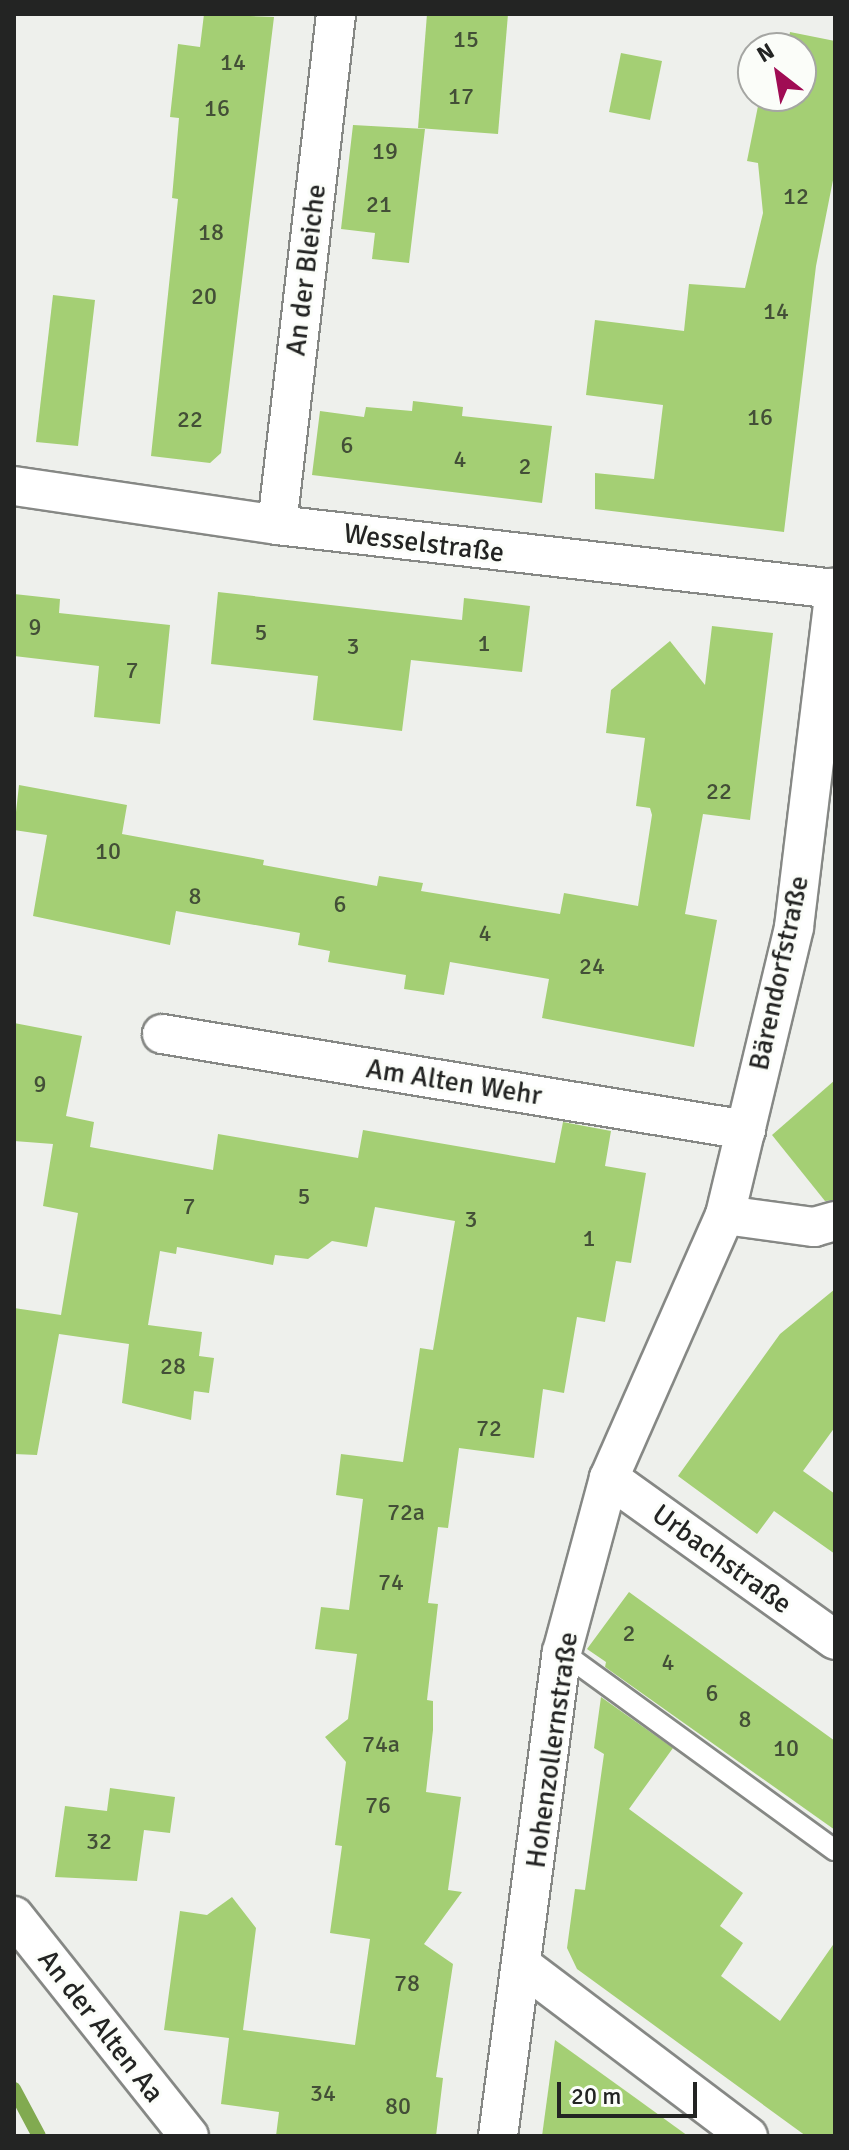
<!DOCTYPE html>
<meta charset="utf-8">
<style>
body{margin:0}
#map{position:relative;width:849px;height:2150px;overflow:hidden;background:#eef0ec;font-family:Signika,sans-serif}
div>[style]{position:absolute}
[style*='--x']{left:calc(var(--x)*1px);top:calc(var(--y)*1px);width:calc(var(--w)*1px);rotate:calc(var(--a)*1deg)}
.stream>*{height:14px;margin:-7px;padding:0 7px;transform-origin:7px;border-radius:7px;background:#81aa50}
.building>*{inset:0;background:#a4cf74}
.roads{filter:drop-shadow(2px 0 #868885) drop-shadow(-2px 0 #868885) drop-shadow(0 2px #868885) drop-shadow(0 -2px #868885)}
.lane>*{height:20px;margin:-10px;padding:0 10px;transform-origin:10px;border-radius:10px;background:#fff}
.street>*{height:38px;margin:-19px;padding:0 19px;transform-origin:19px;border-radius:19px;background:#fff}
span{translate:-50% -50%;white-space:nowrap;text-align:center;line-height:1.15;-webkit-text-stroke:6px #fbfdf9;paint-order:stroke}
.number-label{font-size:24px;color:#434f37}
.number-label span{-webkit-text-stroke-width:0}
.street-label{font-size:28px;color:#232423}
.frame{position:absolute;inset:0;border:16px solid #232423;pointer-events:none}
.north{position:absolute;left:737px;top:32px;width:80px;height:80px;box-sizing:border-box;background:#fbfdf9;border:2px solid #a5a6a3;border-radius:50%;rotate:329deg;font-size:22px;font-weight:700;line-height:32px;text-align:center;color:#232423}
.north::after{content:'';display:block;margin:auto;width:28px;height:36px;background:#a00c54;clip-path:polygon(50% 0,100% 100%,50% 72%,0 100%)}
.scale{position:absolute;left:557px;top:2082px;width:140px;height:36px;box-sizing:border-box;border:4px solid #232423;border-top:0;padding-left:10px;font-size:24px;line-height:28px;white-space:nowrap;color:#232423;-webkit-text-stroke:6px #fbfdf9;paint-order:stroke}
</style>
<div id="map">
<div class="stream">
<i style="--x:14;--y:2089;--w:53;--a:62"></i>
</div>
<div class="building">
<i style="clip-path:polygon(204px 14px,274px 17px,221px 453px,210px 463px,151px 456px,178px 199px,172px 198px,179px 118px,170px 117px,178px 44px,200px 47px)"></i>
<i style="clip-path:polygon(427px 14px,508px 14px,498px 134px,418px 128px)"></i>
<i style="clip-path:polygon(790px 32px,835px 41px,835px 170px,816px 266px,784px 532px,595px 509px,595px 473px,654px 479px,663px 405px,586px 395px,595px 320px,684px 331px,689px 284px,745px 288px,763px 213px,758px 163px,747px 161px,760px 96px,801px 96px,801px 48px,787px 48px)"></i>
<i style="clip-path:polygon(621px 53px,662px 61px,650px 120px,609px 112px)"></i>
<i style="clip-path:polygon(353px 125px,425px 129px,409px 263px,372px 259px,375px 233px,341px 229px)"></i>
<i style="clip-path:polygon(53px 295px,95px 300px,78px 446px,36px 442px)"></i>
<i style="clip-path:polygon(413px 401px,463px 407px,462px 416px,552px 426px,542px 503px,312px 475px,320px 411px,364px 417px,366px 407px,412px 411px)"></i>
<i style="clip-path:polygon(218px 592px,462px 620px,464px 598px,530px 606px,522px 672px,411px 660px,402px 731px,313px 720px,318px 676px,211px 664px)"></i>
<i style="clip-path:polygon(14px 594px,60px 599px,59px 613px,170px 625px,160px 724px,94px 717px,99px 666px,14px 656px)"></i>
<i style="clip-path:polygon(712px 626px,773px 633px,750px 820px,703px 814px,685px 914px,717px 920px,694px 1047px,542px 1018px,549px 979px,450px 962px,444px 995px,404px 989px,406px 975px,328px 962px,330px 951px,298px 945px,300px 933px,176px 911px,170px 945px,33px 916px,47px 835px,14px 830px,19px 785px,127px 805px,122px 834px,264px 860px,263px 865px,377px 886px,379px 876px,423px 883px,421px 891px,560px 914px,564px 893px,638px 906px,652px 815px,650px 808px,636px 806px,645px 738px,606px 733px,611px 690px,670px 641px,705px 685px)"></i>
<i style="clip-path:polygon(14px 1023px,82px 1036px,66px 1116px,94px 1122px,90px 1147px,213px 1170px,218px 1134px,358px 1158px,363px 1130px,555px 1163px,563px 1122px,611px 1131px,605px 1166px,646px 1173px,631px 1263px,616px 1261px,605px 1322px,577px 1317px,564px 1393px,543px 1389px,534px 1458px,459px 1448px,448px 1528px,438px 1527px,428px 1603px,438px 1604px,427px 1700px,433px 1701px,433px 1730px,426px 1792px,461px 1797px,448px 1890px,462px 1892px,424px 1944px,453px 1964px,436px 2077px,443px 2078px,436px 2136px,276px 2136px,279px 2112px,221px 2104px,229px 2038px,164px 2030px,180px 1911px,207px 1915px,232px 1897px,256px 1928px,243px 2030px,355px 2045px,370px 1939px,330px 1933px,342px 1846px,335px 1845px,346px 1762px,325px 1737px,348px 1719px,357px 1654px,315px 1649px,321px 1607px,349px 1610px,363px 1499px,336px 1495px,341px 1454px,403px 1462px,420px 1348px,433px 1350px,455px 1221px,375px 1207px,367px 1247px,332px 1241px,308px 1259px,275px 1255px,273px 1265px,177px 1247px,176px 1254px,160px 1251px,148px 1325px,202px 1332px,199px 1356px,214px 1358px,209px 1393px,194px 1391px,191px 1420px,122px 1403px,129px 1344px,59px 1334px,37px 1455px,14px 1454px,14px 1308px,61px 1315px,78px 1213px,43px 1206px,53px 1144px,14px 1141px)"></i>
<i style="clip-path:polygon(835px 1080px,835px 1200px,825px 1201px,772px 1135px)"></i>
<i style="clip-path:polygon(835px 1289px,835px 1427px,803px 1471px,835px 1494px,835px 1554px,774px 1511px,757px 1534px,678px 1476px,780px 1334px)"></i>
<i style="clip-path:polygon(629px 1592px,835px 1741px,835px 1830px,605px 1667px,606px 1662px,587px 1649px)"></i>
<i style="clip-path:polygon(601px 1697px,673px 1748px,629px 1809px,743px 1893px,720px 1926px,743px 1943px,721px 1976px,780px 2021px,835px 1942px,835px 2136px,806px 2136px,577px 1969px,567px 1948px,575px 1889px,585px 1890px,604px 1754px,594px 1748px)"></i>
<i style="clip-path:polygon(110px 1788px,175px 1797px,170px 1833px,144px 1830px,137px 1881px,55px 1877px,65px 1806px,107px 1811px)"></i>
<i style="clip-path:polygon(555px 2040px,637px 2099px,688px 2136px,542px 2136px)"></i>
</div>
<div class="roads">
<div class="lane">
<i style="--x:562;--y:1652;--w:337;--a:36"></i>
</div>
<div class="street">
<i style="--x:14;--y:486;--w:266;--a:8.4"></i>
<i style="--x:277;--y:525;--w:562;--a:6.54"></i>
<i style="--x:277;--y:525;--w:514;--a:-83.41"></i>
<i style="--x:162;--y:1034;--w:592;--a:9.33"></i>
<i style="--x:725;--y:1215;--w:90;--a:7.7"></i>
<i style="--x:814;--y:1227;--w:22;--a:-16"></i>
<i style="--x:609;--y:1478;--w:278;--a:35.6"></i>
<i style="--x:14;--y:1916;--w:281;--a:51.5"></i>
<i style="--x:523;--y:1966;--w:282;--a:37.1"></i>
<i style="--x:498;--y:2136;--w:488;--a:-82.5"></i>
<i style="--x:562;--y:1652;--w:180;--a:-74.9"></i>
<i style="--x:609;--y:1478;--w:287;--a:-66.2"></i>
<i style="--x:725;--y:1215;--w:296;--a:-76.5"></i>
<i style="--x:794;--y:927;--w:342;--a:-83.1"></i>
</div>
</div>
<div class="number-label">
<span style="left:466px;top:40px">15</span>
<span style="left:233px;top:63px">14</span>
<span style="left:461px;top:97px">17</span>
<span style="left:217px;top:109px">16</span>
<span style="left:385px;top:152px">19</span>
<span style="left:796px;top:197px">12</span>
<span style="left:379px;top:205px">21</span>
<span style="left:211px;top:233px">18</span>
<span style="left:204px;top:297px">20</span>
<span style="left:776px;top:312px">14</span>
<span style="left:760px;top:418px">16</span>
<span style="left:190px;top:420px">22</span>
<span style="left:347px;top:446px">6</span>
<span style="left:460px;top:460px">4</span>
<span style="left:525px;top:467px">2</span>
<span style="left:35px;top:628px">9</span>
<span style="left:261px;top:633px">5</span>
<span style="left:484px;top:644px">1</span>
<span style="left:353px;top:647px">3</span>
<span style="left:132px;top:671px">7</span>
<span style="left:719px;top:792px">22</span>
<span style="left:108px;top:852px">10</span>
<span style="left:195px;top:897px">8</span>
<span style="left:340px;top:905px">6</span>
<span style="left:485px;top:934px">4</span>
<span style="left:592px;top:967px">24</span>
<span style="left:40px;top:1085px">9</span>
<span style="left:304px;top:1197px">5</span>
<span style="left:189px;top:1207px">7</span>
<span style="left:471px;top:1220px">3</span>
<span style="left:589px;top:1239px">1</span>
<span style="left:173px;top:1367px">28</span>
<span style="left:489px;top:1429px">72</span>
<span style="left:406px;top:1513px">72a</span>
<span style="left:391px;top:1583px">74</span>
<span style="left:629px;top:1634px">2</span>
<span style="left:668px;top:1663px">4</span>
<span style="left:712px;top:1694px">6</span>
<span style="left:745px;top:1720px">8</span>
<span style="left:381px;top:1745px">74a</span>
<span style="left:786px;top:1749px">10</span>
<span style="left:378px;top:1806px">76</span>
<span style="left:99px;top:1842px">32</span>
<span style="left:407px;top:1984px">78</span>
<span style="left:323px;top:2094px">34</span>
<span style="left:398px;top:2107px">80</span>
</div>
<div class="street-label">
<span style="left:306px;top:270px;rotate:-83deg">An der Bleiche</span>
<span style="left:424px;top:543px;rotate:7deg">Wesselstraße</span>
<span style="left:779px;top:973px;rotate:-78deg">Bärendorfstraße</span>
<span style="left:454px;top:1082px;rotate:9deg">Am Alten Wehr</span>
<span style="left:722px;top:1559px;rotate:36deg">Urbachstraße</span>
<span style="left:552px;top:1750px;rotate:-82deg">Hohenzollernstraße</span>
<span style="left:101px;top:2026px;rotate:52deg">An der Alten Aa</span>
</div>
<div class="frame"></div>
<div class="north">N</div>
<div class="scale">20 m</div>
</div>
